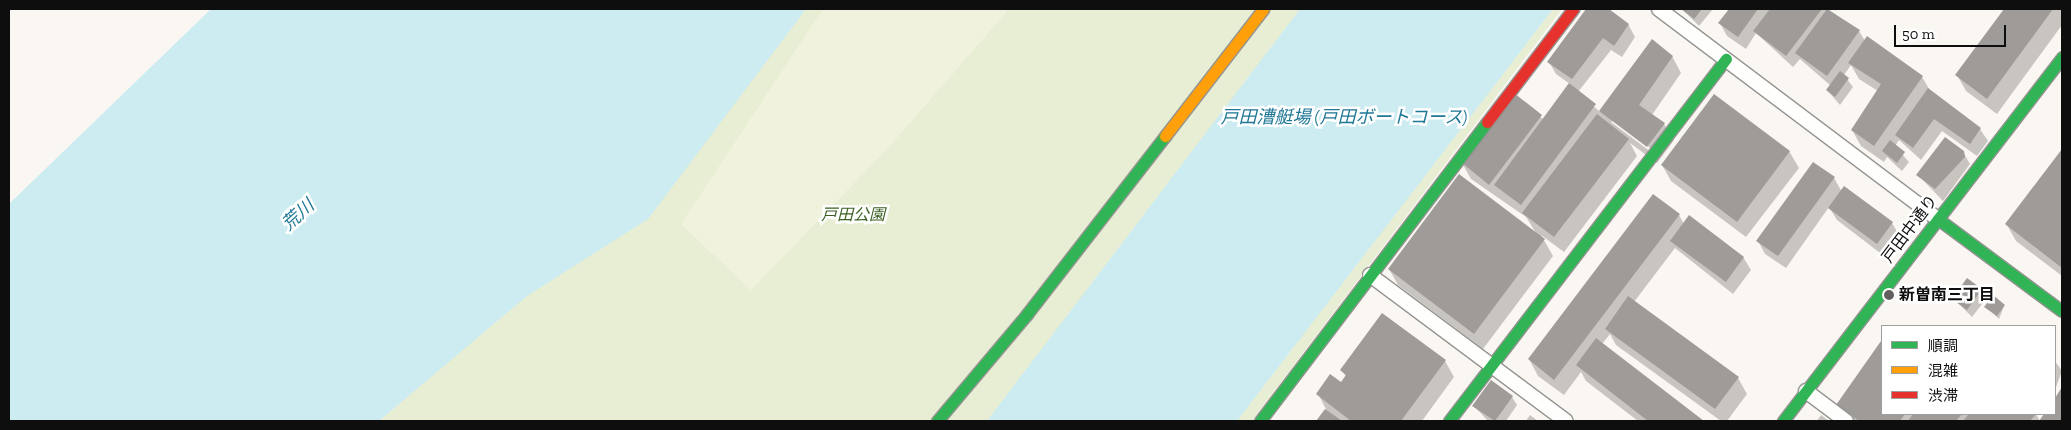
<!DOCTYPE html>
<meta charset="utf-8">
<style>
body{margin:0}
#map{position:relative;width:2071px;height:430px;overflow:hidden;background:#faf7f2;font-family:"Zilla Slab","Noto Sans JP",serif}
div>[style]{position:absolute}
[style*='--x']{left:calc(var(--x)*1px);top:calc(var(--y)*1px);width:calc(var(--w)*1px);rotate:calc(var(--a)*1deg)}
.green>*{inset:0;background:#e8eed4}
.pitch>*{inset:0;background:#f0f2de}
.water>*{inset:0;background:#ccecf1}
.shadow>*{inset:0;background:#0003}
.building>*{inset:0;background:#9e9b98}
.roads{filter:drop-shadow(1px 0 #949391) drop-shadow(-1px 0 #949391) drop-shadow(0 1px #949391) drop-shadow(0 -1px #949391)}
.street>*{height:14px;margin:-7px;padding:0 7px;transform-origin:7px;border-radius:7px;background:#fefefd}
.fast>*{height:11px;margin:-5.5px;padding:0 5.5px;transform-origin:5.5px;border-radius:5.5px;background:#30b455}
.slow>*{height:11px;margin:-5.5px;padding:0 5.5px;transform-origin:5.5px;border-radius:5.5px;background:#ff9f0a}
.jam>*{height:11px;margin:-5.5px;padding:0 5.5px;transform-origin:5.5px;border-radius:5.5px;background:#e5322d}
.dots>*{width:14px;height:14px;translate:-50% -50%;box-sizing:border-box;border:2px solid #fff;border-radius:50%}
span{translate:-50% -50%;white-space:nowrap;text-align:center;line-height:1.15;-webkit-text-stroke:5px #fff;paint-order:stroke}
.park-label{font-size:16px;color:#3b6023;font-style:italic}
.street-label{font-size:16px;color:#0e0e0e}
.poi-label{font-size:16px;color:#0e0e0e;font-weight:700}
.left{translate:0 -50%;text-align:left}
.water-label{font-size:18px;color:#207896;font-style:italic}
.frame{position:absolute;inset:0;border:10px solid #0e0e0e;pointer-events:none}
.legend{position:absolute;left:1881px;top:325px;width:175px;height:90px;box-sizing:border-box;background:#fff;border:1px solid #9f9f9f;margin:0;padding:6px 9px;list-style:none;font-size:15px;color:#0e0e0e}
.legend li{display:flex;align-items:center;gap:10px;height:25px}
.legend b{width:25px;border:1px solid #9f9f9f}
.scale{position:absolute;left:1894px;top:25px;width:112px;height:22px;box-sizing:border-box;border:2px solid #0e0e0e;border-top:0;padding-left:6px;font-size:15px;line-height:18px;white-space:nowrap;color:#0e0e0e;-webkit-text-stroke:4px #fff;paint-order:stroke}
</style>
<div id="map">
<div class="green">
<i style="clip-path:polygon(530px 9px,1562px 9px,1252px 421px,70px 421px)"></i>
</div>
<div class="pitch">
<i style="clip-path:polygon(823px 9px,1009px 9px,888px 148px,751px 290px,681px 224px)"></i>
</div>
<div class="water">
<i style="clip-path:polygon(211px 9px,806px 9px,648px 219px,527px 296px,379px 421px,9px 421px,9px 204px)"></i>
<i style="clip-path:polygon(1300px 9px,1553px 9px,1237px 421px,987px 421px)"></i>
</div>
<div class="shadow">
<i style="clip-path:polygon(evenodd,1588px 9px,1607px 9px,1628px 24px,1635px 37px,1622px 57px,1611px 50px,1578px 92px,1600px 112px,1652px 41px,1672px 56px,1681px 73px,1652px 115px,1664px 124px,1674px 140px,1657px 163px,1630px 143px,1637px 156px,1564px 252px,1541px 235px,1553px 256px,1483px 349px,1398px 285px,1389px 269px,1536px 233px,1526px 217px,1471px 179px,1462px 163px,1514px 95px,1544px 120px,1570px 84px,1556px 74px,1549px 62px,1588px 9px,1613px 121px,1653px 150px,1651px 152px,1611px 122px,1613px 121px)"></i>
<i style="clip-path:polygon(1682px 9px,1713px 9px,1699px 26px)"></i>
<i style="clip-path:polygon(1730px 9px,1828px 9px,1859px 31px,1865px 41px,1867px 38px,1922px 77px,1931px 92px,1980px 129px,1988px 141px,1977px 156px,1942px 131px,1921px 160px,1899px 140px,1895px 146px,1909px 162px,1902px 171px,1887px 157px,1884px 162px,1861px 146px,1852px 130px,1878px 91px,1859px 79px,1851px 65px,1844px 75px,1853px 87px,1840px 105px,1827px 90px,1831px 86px,1800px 59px,1793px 67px,1756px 33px,1746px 49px,1727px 36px,1720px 23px)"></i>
<i style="clip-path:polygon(2005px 9px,2062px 9px,2062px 25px,1997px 114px,1966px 91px,1957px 75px)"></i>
<i style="clip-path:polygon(1789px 151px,1799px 168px,1746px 237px,1671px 181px,1662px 165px)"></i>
<i style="clip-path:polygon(2062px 151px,2062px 276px,2016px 241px,2007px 225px)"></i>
<i style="clip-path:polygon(1963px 152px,1970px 164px,1943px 201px,1918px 175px)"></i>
<i style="clip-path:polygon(1834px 178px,1842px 192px,1892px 223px,1899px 235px,1884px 256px,1837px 220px,1829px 207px,1786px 268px,1765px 254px,1758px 241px)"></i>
<i style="clip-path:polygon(1679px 215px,1684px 224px,1743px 257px,1751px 270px,1733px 294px,1675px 248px,1634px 302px,1738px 378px,1747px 394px,1727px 421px,1721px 421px,1616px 345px,1610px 334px,1602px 344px,1702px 421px,1638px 421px,1586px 381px,1581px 372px,1564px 395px,1538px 376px,1529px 359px)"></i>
<i style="clip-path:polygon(1981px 290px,1986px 299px,1972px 317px,1954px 299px)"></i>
<i style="clip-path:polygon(2004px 306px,1999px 319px,1986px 307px)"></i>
<i style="clip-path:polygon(1881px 343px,1882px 414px,2036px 414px,2040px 421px,2046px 414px,2055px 414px,2055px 400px,2062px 390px,2062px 421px,1847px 421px,1837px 405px)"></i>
<i style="clip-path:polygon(1445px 361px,1454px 377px,1422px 421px,1317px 421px,1325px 411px,1328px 413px,1318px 394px,1341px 384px,1346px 377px,1342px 370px)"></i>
<i style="clip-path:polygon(2055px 361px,2062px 371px,2055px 390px)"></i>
<i style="clip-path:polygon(1512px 397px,1517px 405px,1506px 421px,1488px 421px,1474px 406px)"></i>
<i style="clip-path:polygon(1530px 415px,1538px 421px,1526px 421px)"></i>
<i style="clip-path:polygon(1821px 415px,1829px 421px,1817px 421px)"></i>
</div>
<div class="building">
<i style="clip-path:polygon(1586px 9px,1609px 9px,1629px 24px,1614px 46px,1603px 38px,1572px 79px,1547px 62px)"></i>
<i style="clip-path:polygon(1681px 9px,1702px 9px,1694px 19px)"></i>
<i style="clip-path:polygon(1729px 9px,1758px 9px,1738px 37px,1718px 23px)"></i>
<i style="clip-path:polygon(1770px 9px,1822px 9px,1786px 56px,1753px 31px)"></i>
<i style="clip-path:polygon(1827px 9px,1860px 30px,1827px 76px,1795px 53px)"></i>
<i style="clip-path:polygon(2004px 9px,2053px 9px,1987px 99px,1955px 75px)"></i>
<i style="clip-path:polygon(1867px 36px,1923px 76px,1874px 146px,1851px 130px,1881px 84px,1848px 63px)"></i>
<i style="clip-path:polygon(1652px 39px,1673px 56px,1639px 105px,1665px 123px,1647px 147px,1599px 111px)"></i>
<i style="clip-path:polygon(1840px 71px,1849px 78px,1835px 97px,1826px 90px)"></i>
<i style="clip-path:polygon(1569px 83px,1596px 104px,1521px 205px,1494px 185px)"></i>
<i style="clip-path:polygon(1928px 88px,1981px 128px,1970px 144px,1934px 119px,1913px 148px,1895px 135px)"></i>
<i style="clip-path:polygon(1514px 93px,1542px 115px,1489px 185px,1461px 162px)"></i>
<i style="clip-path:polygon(1714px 94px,1790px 151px,1737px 222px,1661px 165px)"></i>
<i style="clip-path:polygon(1597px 114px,1629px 139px,1554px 237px,1522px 213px)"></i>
<i style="clip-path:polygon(1945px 137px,1964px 151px,1965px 157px,1935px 189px,1916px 175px)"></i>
<i style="clip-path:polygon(1890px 140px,1905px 152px,1897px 163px,1882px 151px)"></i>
<i style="clip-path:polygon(2062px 149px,2062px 268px,2005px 224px)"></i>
<i style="clip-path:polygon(1813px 162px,1835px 177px,1778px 256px,1756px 241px)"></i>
<i style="clip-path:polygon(1459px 174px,1545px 239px,1474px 334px,1388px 269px)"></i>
<i style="clip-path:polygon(1844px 186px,1893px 222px,1877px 244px,1828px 208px)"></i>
<i style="clip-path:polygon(1653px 194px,1680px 214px,1554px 380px,1528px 359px)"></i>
<i style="clip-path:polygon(1689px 215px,1744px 257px,1726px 282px,1670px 241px)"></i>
<i style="clip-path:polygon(1967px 278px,1982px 289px,1967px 310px,1952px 299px)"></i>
<i style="clip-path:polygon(1993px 295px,2005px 305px,1997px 316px,1984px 307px)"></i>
<i style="clip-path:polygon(1628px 296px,1739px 377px,1715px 409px,1605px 329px)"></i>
<i style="clip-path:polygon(1382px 313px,1446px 360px,1401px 421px,1351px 421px,1316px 394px,1330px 374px,1341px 382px,1346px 375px,1340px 370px)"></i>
<i style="clip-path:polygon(1596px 338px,1704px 421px,1648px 421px,1576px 365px)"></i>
<i style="clip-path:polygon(1881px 341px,1882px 414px,1905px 414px,1900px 421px,1859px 421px,1836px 405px)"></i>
<i style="clip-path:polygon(1491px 380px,1513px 396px,1495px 421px,1472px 406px)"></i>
<i style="clip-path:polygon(2062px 387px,2062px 421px,2039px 421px,2044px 414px,2055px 414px,2055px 398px)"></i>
<i style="clip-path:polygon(1325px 409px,1342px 421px,1316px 421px)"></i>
<i style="clip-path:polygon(1913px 414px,1962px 414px,1956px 421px,1908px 421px)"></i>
<i style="clip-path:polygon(1969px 414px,2036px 414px,2030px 421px,1963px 421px)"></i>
</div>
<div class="roads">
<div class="street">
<i style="--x:1659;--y:9;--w:349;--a:37"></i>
<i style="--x:1370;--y:275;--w:244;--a:36.7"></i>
<i style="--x:1806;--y:391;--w:50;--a:36.9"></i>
</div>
<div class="fast">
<i style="--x:1938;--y:219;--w:154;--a:36.6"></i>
<i style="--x:937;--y:421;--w:140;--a:-49.9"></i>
<i style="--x:1027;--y:314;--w:225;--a:-52.2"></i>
<i style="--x:1260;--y:421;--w:375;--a:-52.8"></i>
<i style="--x:1449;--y:421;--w:456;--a:-52.6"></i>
<i style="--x:1783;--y:421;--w:459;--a:-52.5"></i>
</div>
<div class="slow">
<i style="--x:1165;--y:136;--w:160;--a:-52.3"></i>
</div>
<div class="jam">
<i style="--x:1487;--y:122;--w:142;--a:-52.7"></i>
</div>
</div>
<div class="dots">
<i style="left:1889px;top:295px;background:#61605e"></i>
</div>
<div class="park-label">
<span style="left:853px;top:215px">戸田公園</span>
</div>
<div class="street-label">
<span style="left:1910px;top:229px;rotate:-53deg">戸田中通り</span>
</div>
<div class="poi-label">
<span class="left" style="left:1899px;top:295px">新曽南三丁目</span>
</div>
<div class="water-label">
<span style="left:1344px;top:117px">戸田漕艇場 (戸田ボートコース)</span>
<span style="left:298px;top:215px;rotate:-42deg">荒川</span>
</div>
<div class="frame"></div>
<ul class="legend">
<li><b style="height:6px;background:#30b455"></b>順調</li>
<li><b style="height:6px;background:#ff9f0a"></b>混雑</li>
<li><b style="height:6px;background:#e5322d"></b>渋滞</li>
</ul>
<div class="scale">50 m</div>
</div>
